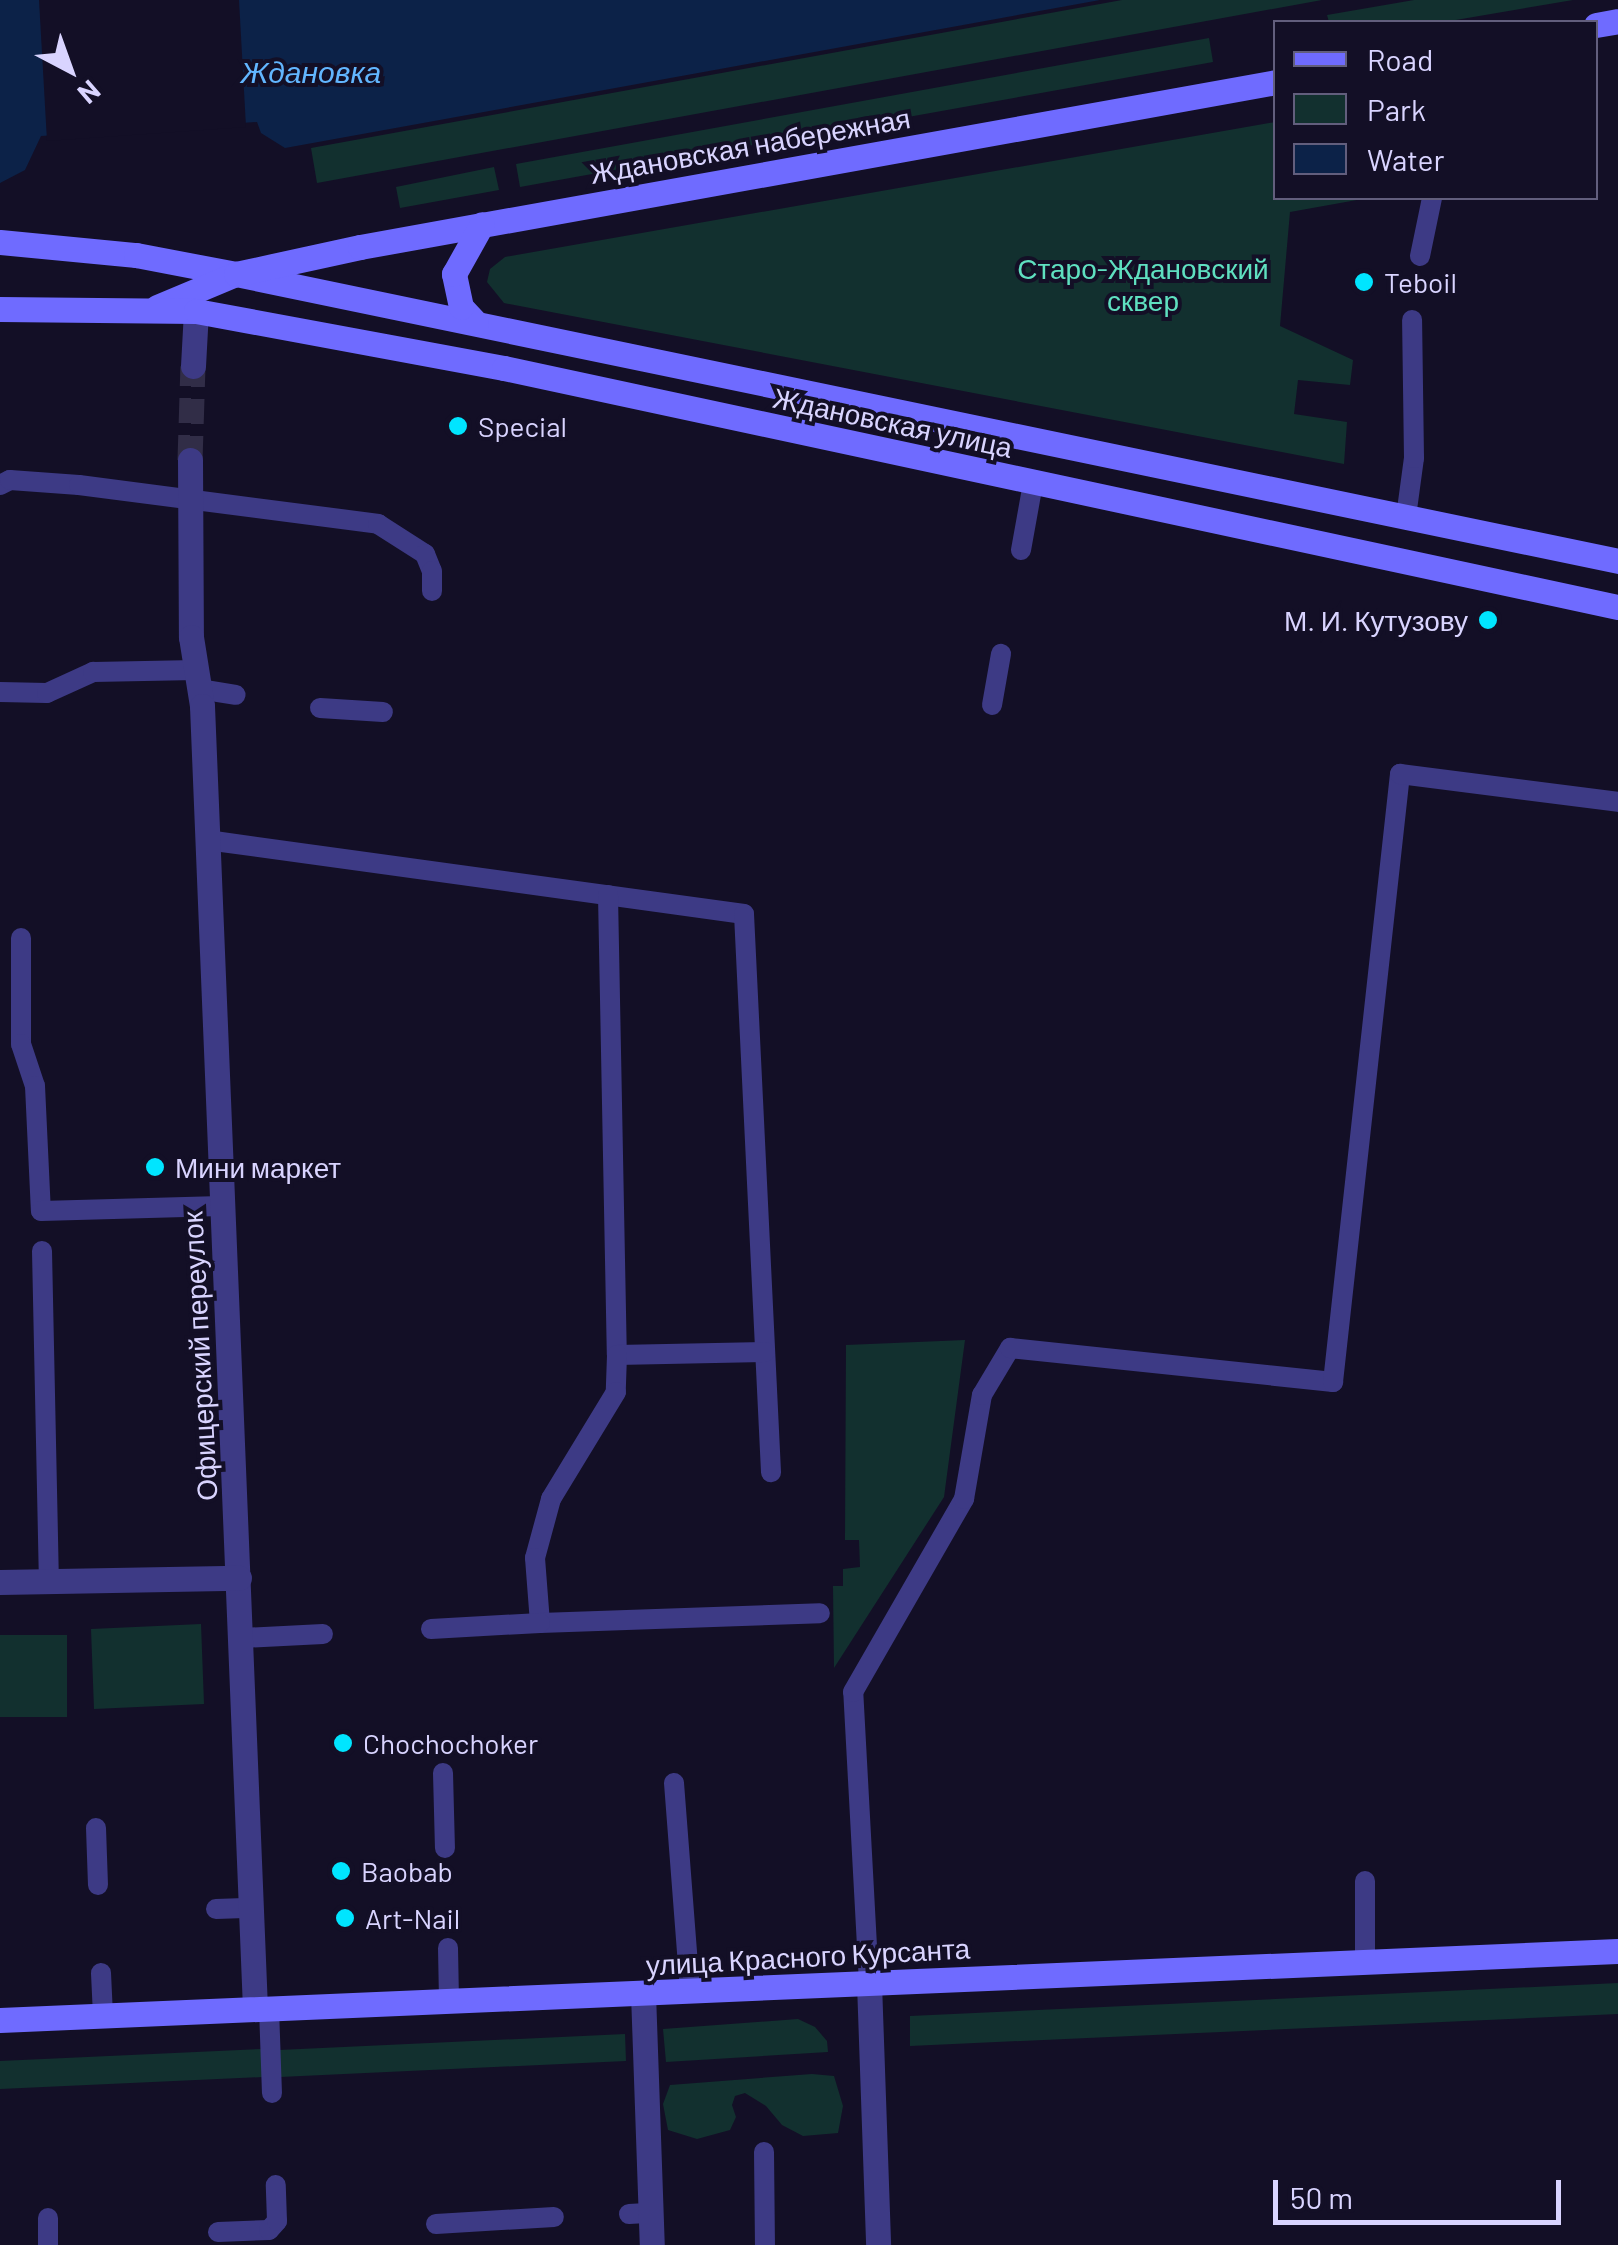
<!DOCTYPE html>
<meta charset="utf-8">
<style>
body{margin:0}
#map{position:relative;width:1618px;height:2245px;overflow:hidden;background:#130f26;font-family:Barlow,sans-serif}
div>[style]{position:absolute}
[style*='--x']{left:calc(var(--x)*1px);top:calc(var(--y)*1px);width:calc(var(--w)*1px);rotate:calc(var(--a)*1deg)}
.green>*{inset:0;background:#12302f}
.water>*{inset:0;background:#0c2248}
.pier>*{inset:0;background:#130f26}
.street-tunnel>*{height:25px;margin-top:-12.5px;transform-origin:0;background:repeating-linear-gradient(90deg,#312d47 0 25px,transparent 0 37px)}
.lane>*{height:20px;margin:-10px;padding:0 10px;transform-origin:10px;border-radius:10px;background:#3d3a85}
.street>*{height:25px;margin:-12.5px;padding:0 12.5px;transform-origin:12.5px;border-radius:12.5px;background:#3d3a85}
.secondary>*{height:25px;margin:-12.5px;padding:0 12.5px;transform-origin:12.5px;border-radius:12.5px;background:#6f6bff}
.dots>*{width:28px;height:28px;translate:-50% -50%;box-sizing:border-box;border:5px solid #130f26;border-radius:50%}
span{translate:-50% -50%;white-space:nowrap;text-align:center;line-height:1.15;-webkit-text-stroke:8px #130f26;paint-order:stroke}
.street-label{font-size:28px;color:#d9d4ff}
.park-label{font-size:28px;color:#5fe0c0}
.poi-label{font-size:28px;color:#d9d4ff}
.left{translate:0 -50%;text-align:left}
.right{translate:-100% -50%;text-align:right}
.water-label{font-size:30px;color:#62b6ff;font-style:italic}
.legend{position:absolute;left:1273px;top:20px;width:325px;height:180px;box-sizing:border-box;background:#130f26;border:2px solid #625e7d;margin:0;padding:12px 18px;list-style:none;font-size:30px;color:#d9d4ff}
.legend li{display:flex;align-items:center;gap:20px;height:50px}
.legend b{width:50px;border:2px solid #625e7d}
.north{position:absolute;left:20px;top:20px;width:100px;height:100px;-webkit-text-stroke:8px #130f26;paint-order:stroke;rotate:139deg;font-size:28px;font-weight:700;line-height:40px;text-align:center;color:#d9d4ff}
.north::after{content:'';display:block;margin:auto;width:35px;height:45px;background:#d9d4ff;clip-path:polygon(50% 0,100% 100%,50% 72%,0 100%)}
.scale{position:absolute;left:1273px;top:2180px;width:288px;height:45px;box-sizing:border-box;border:5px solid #d9d4ff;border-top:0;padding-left:12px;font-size:30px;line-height:35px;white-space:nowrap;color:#d9d4ff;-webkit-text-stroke:8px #130f26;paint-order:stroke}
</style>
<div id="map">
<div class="green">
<i style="clip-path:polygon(1122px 0,1322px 0,317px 183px,311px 148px)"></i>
<i style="clip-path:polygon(1414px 0,1573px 0,1444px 22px,1329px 22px,1327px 15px)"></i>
<i style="clip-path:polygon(1209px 38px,1213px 62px,520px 187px,516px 164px)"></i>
<i style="clip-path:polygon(1275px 122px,1276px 198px,1368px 198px,1290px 212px,1280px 326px,1353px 360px,1350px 385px,1298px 380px,1294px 414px,1347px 422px,1344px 464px,504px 303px,487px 282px,490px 269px,505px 257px)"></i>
<i style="clip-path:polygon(494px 167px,499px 190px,400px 208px,396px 187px)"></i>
<i style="clip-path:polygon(965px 1340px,944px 1497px,834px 1668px,833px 1586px,843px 1586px,843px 1569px,860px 1567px,859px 1540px,845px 1540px,846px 1345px)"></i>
<i style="clip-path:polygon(201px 1624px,204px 1704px,94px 1709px,91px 1629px)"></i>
<i style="clip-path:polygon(0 1635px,67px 1635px,67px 1717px,0 1717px)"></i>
<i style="clip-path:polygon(1618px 1983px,1618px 2014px,910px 2046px,910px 2016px)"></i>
<i style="clip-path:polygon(798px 2019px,815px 2027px,827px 2041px,828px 2052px,666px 2062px,663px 2029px)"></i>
<i style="clip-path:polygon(625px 2034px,626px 2061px,280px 2077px,279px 2050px)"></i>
<i style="clip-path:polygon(262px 2049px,263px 2077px,0 2089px,0 2061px)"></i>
<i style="clip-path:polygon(812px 2074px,834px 2076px,843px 2106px,838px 2133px,803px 2136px,782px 2125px,766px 2106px,745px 2093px,735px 2096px,732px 2105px,736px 2117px,730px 2130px,697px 2139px,668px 2130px,663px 2104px,670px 2085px)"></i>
</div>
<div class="water">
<i style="clip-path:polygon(0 0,1100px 0,285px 148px,261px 133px,257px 122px,41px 136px,25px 170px,0 183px)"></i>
</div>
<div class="pier">
<i style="clip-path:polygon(39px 0,239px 0,246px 127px,47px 141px)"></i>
</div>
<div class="street-tunnel">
<i style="--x:190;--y:460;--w:94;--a:-88.2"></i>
</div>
<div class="lane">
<i style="--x:1420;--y:256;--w:59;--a:-78.3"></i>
<i style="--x:0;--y:485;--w:11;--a:-27"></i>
<i style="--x:10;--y:480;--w:69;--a:4.1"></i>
<i style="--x:79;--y:485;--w:302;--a:7.4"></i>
<i style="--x:378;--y:524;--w:56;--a:32.6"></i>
<i style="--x:425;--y:554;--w:18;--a:68"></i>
<i style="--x:432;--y:571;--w:20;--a:90"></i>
<i style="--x:1406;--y:517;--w:60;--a:-82.3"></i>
<i style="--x:1414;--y:458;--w:138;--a:-90.8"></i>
<i style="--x:1021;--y:550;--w:68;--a:-79.8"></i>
<i style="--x:199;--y:689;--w:37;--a:9"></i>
<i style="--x:0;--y:692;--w:47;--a:1.2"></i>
<i style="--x:47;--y:693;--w:51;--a:-24.5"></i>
<i style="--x:93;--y:672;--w:103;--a:-1.1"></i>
<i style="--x:992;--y:705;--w:52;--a:-80"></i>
<i style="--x:320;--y:708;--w:63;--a:3.6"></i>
<i style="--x:207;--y:840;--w:542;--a:7.85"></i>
<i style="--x:744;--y:914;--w:559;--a:87.23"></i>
<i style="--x:608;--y:895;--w:460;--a:88.9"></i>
<i style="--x:617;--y:1355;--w:148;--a:-1.2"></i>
<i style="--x:21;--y:938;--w:106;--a:90"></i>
<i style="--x:21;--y:1044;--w:44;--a:71.6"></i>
<i style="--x:35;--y:1086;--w:125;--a:87.3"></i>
<i style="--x:41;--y:1211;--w:180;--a:-1.6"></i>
<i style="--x:42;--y:1251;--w:329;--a:88.8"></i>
<i style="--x:617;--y:1355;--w:37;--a:92"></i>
<i style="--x:616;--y:1392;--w:125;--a:121.3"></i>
<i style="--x:551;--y:1499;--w:61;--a:105.2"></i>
<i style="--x:535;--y:1558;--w:65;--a:85.6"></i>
<i style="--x:540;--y:1623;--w:280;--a:-2"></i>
<i style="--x:431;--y:1629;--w:109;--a:-3.2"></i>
<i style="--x:242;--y:1638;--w:81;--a:-2.8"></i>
<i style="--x:443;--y:1773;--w:75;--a:88.5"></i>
<i style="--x:674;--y:1783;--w:209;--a:85.6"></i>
<i style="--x:96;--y:1828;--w:57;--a:88"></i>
<i style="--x:1365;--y:1881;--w:81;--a:90"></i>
<i style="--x:216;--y:1909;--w:36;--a:-2"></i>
<i style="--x:448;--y:1948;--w:53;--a:88.9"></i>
<i style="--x:101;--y:1973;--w:43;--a:87.3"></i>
<i style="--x:869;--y:1983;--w:291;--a:-93.1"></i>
<i style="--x:853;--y:1692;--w:223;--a:-60.1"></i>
<i style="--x:964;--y:1499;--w:106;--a:-80.2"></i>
<i style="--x:982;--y:1395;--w:55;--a:-59.2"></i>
<i style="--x:1010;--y:1348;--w:325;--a:6"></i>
<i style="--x:1333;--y:1382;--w:612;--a:-83.71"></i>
<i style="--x:1400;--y:774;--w:220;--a:7.3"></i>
<i style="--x:269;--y:2008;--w:85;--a:88"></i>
<i style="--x:764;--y:2152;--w:93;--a:89.4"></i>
<i style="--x:629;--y:2214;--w:22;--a:-3"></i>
<i style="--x:48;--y:2218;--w:27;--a:90"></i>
<i style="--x:436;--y:2224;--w:118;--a:-3.4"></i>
<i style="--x:218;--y:2232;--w:51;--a:-2.2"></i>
<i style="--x:269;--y:2230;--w:12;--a:-48"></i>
<i style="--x:277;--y:2221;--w:36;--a:-92"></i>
</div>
<div class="street">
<i style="--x:193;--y:366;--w:55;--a:-86.9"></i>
<i style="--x:190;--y:460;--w:177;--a:89.7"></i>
<i style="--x:191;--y:637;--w:70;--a:80.9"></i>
<i style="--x:202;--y:706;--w:1304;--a:87.67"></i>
<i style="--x:0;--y:1582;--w:239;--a:-1"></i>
<i style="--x:869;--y:1983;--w:262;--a:88"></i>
<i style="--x:643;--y:1993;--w:252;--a:88"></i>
</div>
<div class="secondary">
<i style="--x:1596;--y:25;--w:22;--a:-10"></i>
<i style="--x:0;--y:242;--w:137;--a:5.5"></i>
<i style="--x:136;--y:255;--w:102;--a:10.8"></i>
<i style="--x:236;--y:274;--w:1411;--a:11.73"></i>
<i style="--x:157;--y:307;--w:86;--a:-22.7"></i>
<i style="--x:236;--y:274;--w:127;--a:-12.3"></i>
<i style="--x:360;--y:247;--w:931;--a:-10.21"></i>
<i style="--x:0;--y:309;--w:196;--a:0.6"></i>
<i style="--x:196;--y:311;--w:313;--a:10.5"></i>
<i style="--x:504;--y:368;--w:1139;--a:12.11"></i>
<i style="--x:476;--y:323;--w:22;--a:-133"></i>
<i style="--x:461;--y:307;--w:34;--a:-102"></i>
<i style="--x:454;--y:274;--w:57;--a:-60.8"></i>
<i style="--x:0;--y:2020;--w:1619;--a:-2.44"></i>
</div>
<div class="dots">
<i style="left:1364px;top:282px;background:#00e5ff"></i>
<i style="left:458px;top:426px;background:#00e5ff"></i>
<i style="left:1488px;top:620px;background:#00e5ff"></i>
<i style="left:155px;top:1167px;background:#00e5ff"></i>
<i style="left:343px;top:1743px;background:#00e5ff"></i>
<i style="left:341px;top:1871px;background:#00e5ff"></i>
<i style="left:345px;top:1918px;background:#00e5ff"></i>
</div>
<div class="street-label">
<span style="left:750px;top:145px;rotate:-10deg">Ждановская набережная</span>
<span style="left:893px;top:422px;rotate:12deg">Ждановская улица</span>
<span style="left:199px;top:1356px;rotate:-93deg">Офицерский переулок</span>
<span style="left:808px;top:1956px;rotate:-3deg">улица Красного Курсанта</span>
</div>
<div class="park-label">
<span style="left:1143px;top:284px">Старо-Ждановский<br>сквер</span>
</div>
<div class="poi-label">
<span class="left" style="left:1384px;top:282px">Teboil</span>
<span class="left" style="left:478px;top:426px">Special</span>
<span class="right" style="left:1468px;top:620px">М. И. Кутузову</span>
<span class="left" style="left:175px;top:1167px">Мини маркет</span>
<span class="left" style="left:363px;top:1743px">Chochochoker</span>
<span class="left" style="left:361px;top:1871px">Baobab</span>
<span class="left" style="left:365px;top:1918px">Art-Nail</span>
</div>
<div class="water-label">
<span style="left:311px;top:71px">Ждановка</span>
</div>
<ul class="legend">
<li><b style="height:12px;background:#6f6bff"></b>Road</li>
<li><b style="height:28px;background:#12302f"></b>Park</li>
<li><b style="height:28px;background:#0c2248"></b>Water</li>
</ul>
<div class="north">N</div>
<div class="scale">50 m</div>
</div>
